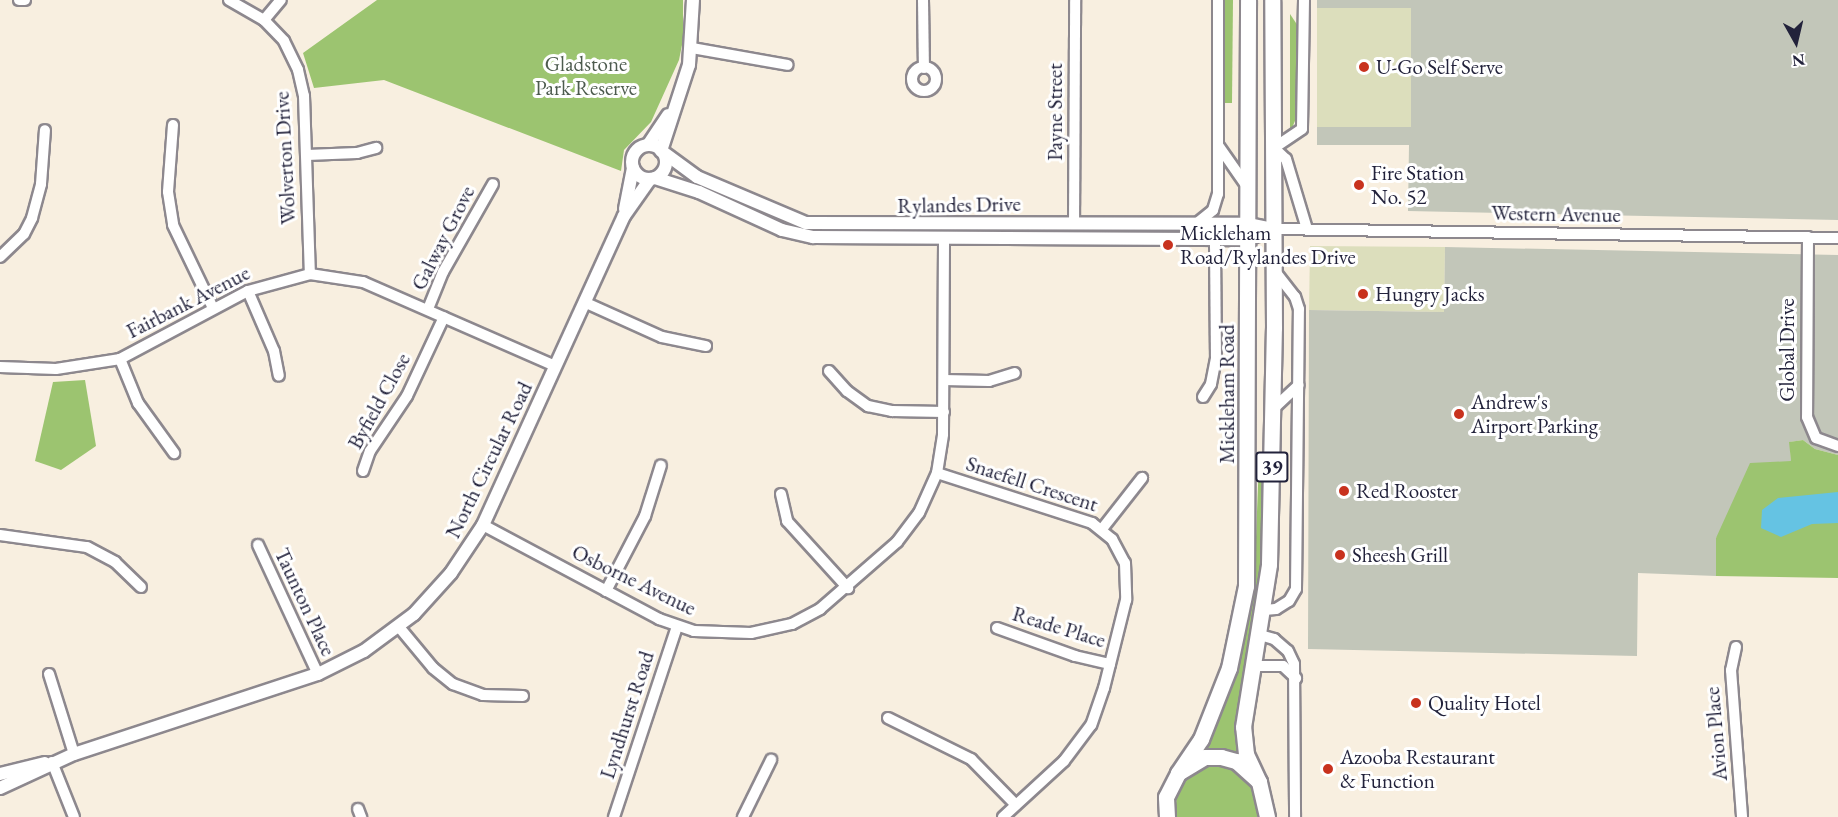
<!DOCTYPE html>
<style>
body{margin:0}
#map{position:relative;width:1838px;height:817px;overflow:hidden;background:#f8efe0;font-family:"EB Garamond",serif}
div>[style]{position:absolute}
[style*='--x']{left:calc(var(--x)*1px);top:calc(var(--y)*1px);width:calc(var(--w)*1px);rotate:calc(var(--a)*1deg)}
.built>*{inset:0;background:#dcdebc}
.industrial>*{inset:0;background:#c2c6b9}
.green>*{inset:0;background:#9cc470}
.water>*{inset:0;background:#65c3e3}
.roads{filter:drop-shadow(2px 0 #8d888e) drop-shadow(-2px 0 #8d888e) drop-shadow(0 2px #8d888e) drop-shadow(0 -2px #8d888e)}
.minor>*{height:10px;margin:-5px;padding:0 5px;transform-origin:5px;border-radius:5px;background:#fff}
.minor>.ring{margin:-5px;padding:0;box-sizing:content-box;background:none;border:10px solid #fff;border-radius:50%}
.tertiary>*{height:12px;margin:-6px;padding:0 6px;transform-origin:6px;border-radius:6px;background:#fff}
.tertiary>.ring{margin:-6px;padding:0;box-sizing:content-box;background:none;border:12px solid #fff;border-radius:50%}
.primary>*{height:15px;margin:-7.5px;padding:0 7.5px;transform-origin:7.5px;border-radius:7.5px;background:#fff}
.dots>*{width:16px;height:16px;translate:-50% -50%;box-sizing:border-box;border:3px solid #fff;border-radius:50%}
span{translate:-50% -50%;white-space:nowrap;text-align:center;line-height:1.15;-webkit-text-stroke:6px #fff;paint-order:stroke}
.shield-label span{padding:2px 4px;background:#fff;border:2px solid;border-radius:4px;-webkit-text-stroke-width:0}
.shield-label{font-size:20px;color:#22223b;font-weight:700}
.park-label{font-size:21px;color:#4d5b4e}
.poi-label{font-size:21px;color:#22223b}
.left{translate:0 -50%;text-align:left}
.street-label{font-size:21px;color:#22223b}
.north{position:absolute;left:1766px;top:12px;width:60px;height:60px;-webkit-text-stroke:4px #fff;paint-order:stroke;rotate:172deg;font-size:16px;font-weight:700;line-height:24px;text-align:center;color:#22223b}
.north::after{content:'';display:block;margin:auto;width:21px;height:27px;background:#22223b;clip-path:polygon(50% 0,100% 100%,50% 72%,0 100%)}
</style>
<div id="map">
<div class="built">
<i style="clip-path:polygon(1317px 8px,1411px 8px,1411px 127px,1317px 127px)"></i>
<i style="clip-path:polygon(1310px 246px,1445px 247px,1444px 312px,1309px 310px)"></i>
</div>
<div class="industrial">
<i style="clip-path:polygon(1317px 0,1838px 0,1838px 220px,1408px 211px,1409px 145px,1317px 145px,1317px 127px,1411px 127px,1411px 8px,1317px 8px)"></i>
<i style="clip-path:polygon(1445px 247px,1838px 255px,1838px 455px,1815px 449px,1803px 440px,1790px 442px,1791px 461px,1716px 538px,1716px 576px,1638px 573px,1637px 656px,1308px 649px,1309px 310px,1444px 312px)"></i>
</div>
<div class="green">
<i style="clip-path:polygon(377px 0,683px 0,683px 40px,679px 60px,651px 122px,624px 150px,621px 171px,384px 80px,314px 88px,303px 53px)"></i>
<i style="clip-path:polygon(1222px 0,1233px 0,1232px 103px,1222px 103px)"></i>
<i style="clip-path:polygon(1290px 14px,1298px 26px,1297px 116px,1290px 133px)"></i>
<i style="clip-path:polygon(85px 380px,96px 446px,61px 470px,35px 461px,53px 382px)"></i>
<i style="clip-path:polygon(1803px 440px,1815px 449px,1838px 455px,1838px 578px,1716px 576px,1716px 538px,1750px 463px,1791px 461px,1789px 442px)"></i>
<i style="clip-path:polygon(1259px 461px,1265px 461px,1265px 541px,1255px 624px,1235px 723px,1240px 757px,1203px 751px,1246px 630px,1255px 562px)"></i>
<i style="clip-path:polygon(1209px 765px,1223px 765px,1247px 778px,1258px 802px,1257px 817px,1175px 817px,1177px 791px,1184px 779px)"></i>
</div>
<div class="water">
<i style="clip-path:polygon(1838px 492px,1838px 523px,1812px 524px,1781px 537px,1761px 528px,1762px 510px,1778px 498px)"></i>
</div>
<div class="roads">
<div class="minor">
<i style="--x:19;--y:0;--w:6;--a:0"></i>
<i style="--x:229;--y:0;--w:40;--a:29.7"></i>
<i style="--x:264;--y:20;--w:29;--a:46"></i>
<i style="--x:284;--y:41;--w:32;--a:64"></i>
<i style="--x:298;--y:70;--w:27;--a:77"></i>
<i style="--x:304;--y:96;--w:178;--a:88.1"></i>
<i style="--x:923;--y:0;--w:68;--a:89.2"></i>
<i style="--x:1304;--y:0;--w:129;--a:90.9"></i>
<i style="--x:1302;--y:129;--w:34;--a:146"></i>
<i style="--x:1274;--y:148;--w:16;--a:43"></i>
<i style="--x:1286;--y:159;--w:73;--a:73.3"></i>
<i style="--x:264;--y:20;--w:26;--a:-50"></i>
<i style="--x:692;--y:48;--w:97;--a:10"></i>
<i class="ring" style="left:912px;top:67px;width:14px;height:14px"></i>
<i style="--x:173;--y:125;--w:67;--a:94.3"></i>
<i style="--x:168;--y:192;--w:33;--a:81"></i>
<i style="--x:173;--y:225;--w:92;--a:64.3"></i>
<i style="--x:1218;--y:145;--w:52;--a:55.1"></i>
<i style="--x:307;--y:155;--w:50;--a:-2.3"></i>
<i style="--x:357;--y:153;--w:20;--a:-15"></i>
<i style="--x:1074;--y:223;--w:223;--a:-89.7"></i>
<i style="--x:1196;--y:224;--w:22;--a:-39"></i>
<i style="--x:1213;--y:210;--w:17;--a:-73"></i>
<i style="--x:1218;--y:194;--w:194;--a:-90"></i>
<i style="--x:1273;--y:229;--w:565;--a:0.91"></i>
<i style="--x:1808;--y:237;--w:180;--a:90.3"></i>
<i style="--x:1807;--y:417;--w:23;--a:67"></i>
<i style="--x:1816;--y:438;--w:23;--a:20"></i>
<i style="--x:0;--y:257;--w:33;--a:-44"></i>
<i style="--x:24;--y:234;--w:18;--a:-63"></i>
<i style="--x:32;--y:218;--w:35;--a:-75"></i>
<i style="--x:41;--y:184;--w:54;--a:-85.8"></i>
<i style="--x:248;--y:291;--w:65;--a:66.6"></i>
<i style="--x:274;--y:351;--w:25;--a:79"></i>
<i style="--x:584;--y:302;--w:85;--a:24.2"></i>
<i style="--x:662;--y:337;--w:45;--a:11.6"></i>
<i style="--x:428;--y:309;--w:40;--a:-68"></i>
<i style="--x:443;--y:272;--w:101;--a:-60.4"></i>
<i style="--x:120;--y:359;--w:48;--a:67.8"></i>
<i style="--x:138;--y:403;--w:62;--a:54.2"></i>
<i style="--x:0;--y:367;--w:56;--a:2"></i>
<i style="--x:56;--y:369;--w:65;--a:-8.9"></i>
<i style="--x:120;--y:359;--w:145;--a:-28"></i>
<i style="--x:248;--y:291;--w:64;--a:-15.3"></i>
<i style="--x:310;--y:274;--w:54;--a:8.6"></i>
<i style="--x:363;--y:282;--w:210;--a:23.6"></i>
<i style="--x:829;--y:371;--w:27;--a:48"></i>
<i style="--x:847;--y:391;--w:26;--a:36"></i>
<i style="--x:868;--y:406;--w:25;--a:12"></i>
<i style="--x:892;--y:411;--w:52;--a:1.1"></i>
<i style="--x:944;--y:380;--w:45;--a:1.3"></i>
<i style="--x:989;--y:381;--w:27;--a:-17"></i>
<i style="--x:1203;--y:397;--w:15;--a:-58"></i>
<i style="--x:1211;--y:384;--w:25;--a:-79"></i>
<i style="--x:1216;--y:359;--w:120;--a:-90.5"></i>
<i style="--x:1273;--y:409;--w:35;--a:-43"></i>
<i style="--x:363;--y:471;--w:21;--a:-71"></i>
<i style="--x:370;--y:451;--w:66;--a:-56.1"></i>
<i style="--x:407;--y:396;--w:87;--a:-64.9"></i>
<i style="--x:937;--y:473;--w:163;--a:17.9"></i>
<i style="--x:1092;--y:523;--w:26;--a:39"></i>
<i style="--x:1112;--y:539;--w:27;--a:62"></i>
<i style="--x:1125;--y:563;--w:37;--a:88"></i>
<i style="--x:1126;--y:600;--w:91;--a:104"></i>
<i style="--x:1104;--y:688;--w:39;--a:109"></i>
<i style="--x:1091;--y:725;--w:45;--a:126.9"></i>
<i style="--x:1064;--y:761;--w:83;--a:137.4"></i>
<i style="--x:781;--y:494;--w:28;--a:77"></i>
<i style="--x:787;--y:521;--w:91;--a:47.7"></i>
<i style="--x:483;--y:525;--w:200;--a:28.1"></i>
<i style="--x:659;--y:619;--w:37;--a:19"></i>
<i style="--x:694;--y:631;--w:57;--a:2"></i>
<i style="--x:751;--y:633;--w:42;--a:-12.4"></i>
<i style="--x:792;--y:624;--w:32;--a:-28"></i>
<i style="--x:820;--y:609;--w:102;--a:-41"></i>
<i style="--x:897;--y:542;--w:36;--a:-53"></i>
<i style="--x:919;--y:513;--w:44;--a:-65.8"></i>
<i style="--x:937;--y:473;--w:39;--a:-81"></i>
<i style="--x:943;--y:434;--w:197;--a:-89.7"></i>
<i style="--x:1102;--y:529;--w:65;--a:-51.9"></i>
<i style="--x:0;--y:535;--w:88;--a:7.9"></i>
<i style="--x:87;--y:547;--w:32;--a:28"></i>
<i style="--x:115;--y:562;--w:36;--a:44"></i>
<i style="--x:258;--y:545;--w:142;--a:65.1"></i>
<i style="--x:606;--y:591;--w:85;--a:-62.5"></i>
<i style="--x:645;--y:516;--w:53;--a:-72.6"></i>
<i style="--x:1264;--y:610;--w:12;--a:-5"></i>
<i style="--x:1276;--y:609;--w:15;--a:-32"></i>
<i style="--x:1289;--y:601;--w:14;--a:-60"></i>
<i style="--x:1296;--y:589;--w:280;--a:-89.4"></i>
<i style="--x:1299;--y:309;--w:13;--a:-108"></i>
<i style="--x:1295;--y:297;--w:36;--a:-128"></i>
<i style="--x:399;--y:627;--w:53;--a:50.3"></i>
<i style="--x:433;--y:668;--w:26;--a:39"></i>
<i style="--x:453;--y:684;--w:32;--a:20"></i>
<i style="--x:483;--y:695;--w:40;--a:1.4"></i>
<i style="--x:997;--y:628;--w:83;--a:19.7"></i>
<i style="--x:1075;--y:656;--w:36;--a:13"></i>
<i style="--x:1260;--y:635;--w:15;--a:16"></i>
<i style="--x:1274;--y:639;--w:18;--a:41"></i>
<i style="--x:1288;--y:651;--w:14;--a:65"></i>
<i style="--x:1294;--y:664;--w:153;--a:89.6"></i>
<i style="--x:1736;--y:647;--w:24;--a:102"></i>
<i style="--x:1731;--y:670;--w:147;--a:85.7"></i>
<i style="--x:1254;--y:666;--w:29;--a:0"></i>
<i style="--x:1283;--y:666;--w:18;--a:43"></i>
<i style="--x:49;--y:674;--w:84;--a:72.6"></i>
<i style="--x:888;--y:718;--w:93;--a:26.3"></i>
<i style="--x:971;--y:759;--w:64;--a:45.6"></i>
<i style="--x:52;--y:762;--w:59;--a:68.2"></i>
<i style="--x:358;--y:809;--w:9;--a:69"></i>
<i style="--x:614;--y:817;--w:201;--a:-71.7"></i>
<i style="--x:743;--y:817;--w:64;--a:-63.8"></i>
</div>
<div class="tertiary">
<i style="--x:648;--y:145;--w:36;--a:-56"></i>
<i class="ring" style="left:632px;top:145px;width:22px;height:22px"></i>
<i style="--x:661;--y:151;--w:90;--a:-72"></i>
<i style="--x:689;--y:65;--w:65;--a:-86.5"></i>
<i style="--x:663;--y:152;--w:42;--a:36.3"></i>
<i style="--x:697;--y:177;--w:118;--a:22.9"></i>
<i style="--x:806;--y:223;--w:442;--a:0.1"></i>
<i style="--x:1248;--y:224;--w:25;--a:11"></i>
<i style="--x:655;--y:178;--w:46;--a:17.7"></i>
<i style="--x:699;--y:192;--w:91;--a:24.6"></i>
<i style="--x:782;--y:230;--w:32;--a:13"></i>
<i style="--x:813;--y:237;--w:435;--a:0.3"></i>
<i style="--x:1248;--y:239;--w:27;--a:-22"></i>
<i style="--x:625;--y:209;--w:42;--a:-79"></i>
<i style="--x:0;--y:774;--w:46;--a:-13.7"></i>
<i style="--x:0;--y:788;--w:81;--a:-24.7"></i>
<i style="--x:74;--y:754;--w:257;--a:-18.2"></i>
<i style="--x:318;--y:674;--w:51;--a:-26.6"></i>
<i style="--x:364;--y:651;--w:62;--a:-36.5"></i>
<i style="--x:414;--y:614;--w:55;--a:-47.9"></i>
<i style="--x:451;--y:573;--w:58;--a:-56.3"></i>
<i style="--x:483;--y:525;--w:340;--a:-65.5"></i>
<i style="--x:624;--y:216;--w:45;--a:-54.9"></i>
</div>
<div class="primary">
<i style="--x:1178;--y:773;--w:41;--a:-55.9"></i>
<i style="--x:1201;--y:739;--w:76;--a:-68.5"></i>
<i style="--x:1229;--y:668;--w:84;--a:-78.3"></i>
<i style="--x:1246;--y:586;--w:586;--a:-89.8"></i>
<i style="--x:1259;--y:782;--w:31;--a:-115"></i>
<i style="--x:1246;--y:754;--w:27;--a:-96"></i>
<i style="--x:1243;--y:727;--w:165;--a:-80.9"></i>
<i style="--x:1269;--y:564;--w:236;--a:-88.8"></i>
<i style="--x:1274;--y:328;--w:328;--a:-90.3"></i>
<i style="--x:1167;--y:817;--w:20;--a:-93"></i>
<i style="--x:1166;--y:797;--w:27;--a:-63"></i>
<i style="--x:1178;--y:773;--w:31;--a:-31"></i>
<i style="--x:1205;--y:757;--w:16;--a:0"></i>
<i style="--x:1221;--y:757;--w:16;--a:15"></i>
<i style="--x:1236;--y:761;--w:31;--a:42"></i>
<i style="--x:1259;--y:782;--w:36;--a:77"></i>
</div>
</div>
<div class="dots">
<i style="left:1364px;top:67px;background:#c8321e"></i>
<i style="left:1359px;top:185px;background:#c8321e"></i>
<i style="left:1168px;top:245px;background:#c8321e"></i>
<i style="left:1363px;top:294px;background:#c8321e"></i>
<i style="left:1459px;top:414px;background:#c8321e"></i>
<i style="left:1344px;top:491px;background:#c8321e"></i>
<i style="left:1340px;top:555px;background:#c8321e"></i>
<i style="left:1416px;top:703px;background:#c8321e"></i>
<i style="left:1328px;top:769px;background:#c8321e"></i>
</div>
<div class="shield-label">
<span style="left:1272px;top:467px">39</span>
</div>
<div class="park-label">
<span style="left:586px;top:76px">Gladstone<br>Park Reserve</span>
</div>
<div class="poi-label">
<span class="left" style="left:1376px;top:67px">U-Go Self Serve</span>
<span class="left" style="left:1371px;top:185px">Fire Station<br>No. 52</span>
<span class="left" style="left:1180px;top:245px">Mickleham<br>Road/Rylandes Drive</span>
<span class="left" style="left:1375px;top:294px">Hungry Jacks</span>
<span class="left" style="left:1471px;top:414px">Andrew's<br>Airport Parking</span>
<span class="left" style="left:1356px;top:491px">Red Rooster</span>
<span class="left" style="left:1352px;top:555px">Sheesh Grill</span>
<span class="left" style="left:1428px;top:703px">Quality Hotel</span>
<span class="left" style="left:1340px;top:769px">Azooba Restaurant<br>&amp; Function</span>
</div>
<div class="street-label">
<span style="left:1055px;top:112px;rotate:-90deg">Payne Street</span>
<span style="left:285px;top:158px;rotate:-93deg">Wolverton Drive</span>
<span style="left:959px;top:205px;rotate:-1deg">Rylandes Drive</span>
<span style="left:1556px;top:214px;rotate:1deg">Western Avenue</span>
<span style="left:443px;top:238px;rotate:-63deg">Galway Grove</span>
<span style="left:188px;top:302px;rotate:-27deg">Fairbank Avenue</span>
<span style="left:1787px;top:350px;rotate:-90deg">Global Drive</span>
<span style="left:1227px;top:394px;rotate:-90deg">Mickleham Road</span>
<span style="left:379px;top:401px;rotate:-61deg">Byfield Close</span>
<span style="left:489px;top:460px;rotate:-64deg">North Circular Road</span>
<span style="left:1032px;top:484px;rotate:18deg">Snaefell Crescent</span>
<span style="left:634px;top:580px;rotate:26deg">Osborne Avenue</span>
<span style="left:305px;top:602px;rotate:65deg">Taunton Place</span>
<span style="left:1059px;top:627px;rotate:17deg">Reade Place</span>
<span style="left:627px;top:715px;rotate:-72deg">Lyndhurst Road</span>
<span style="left:1716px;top:734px;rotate:-95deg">Avion Place</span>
</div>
<div class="north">N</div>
</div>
